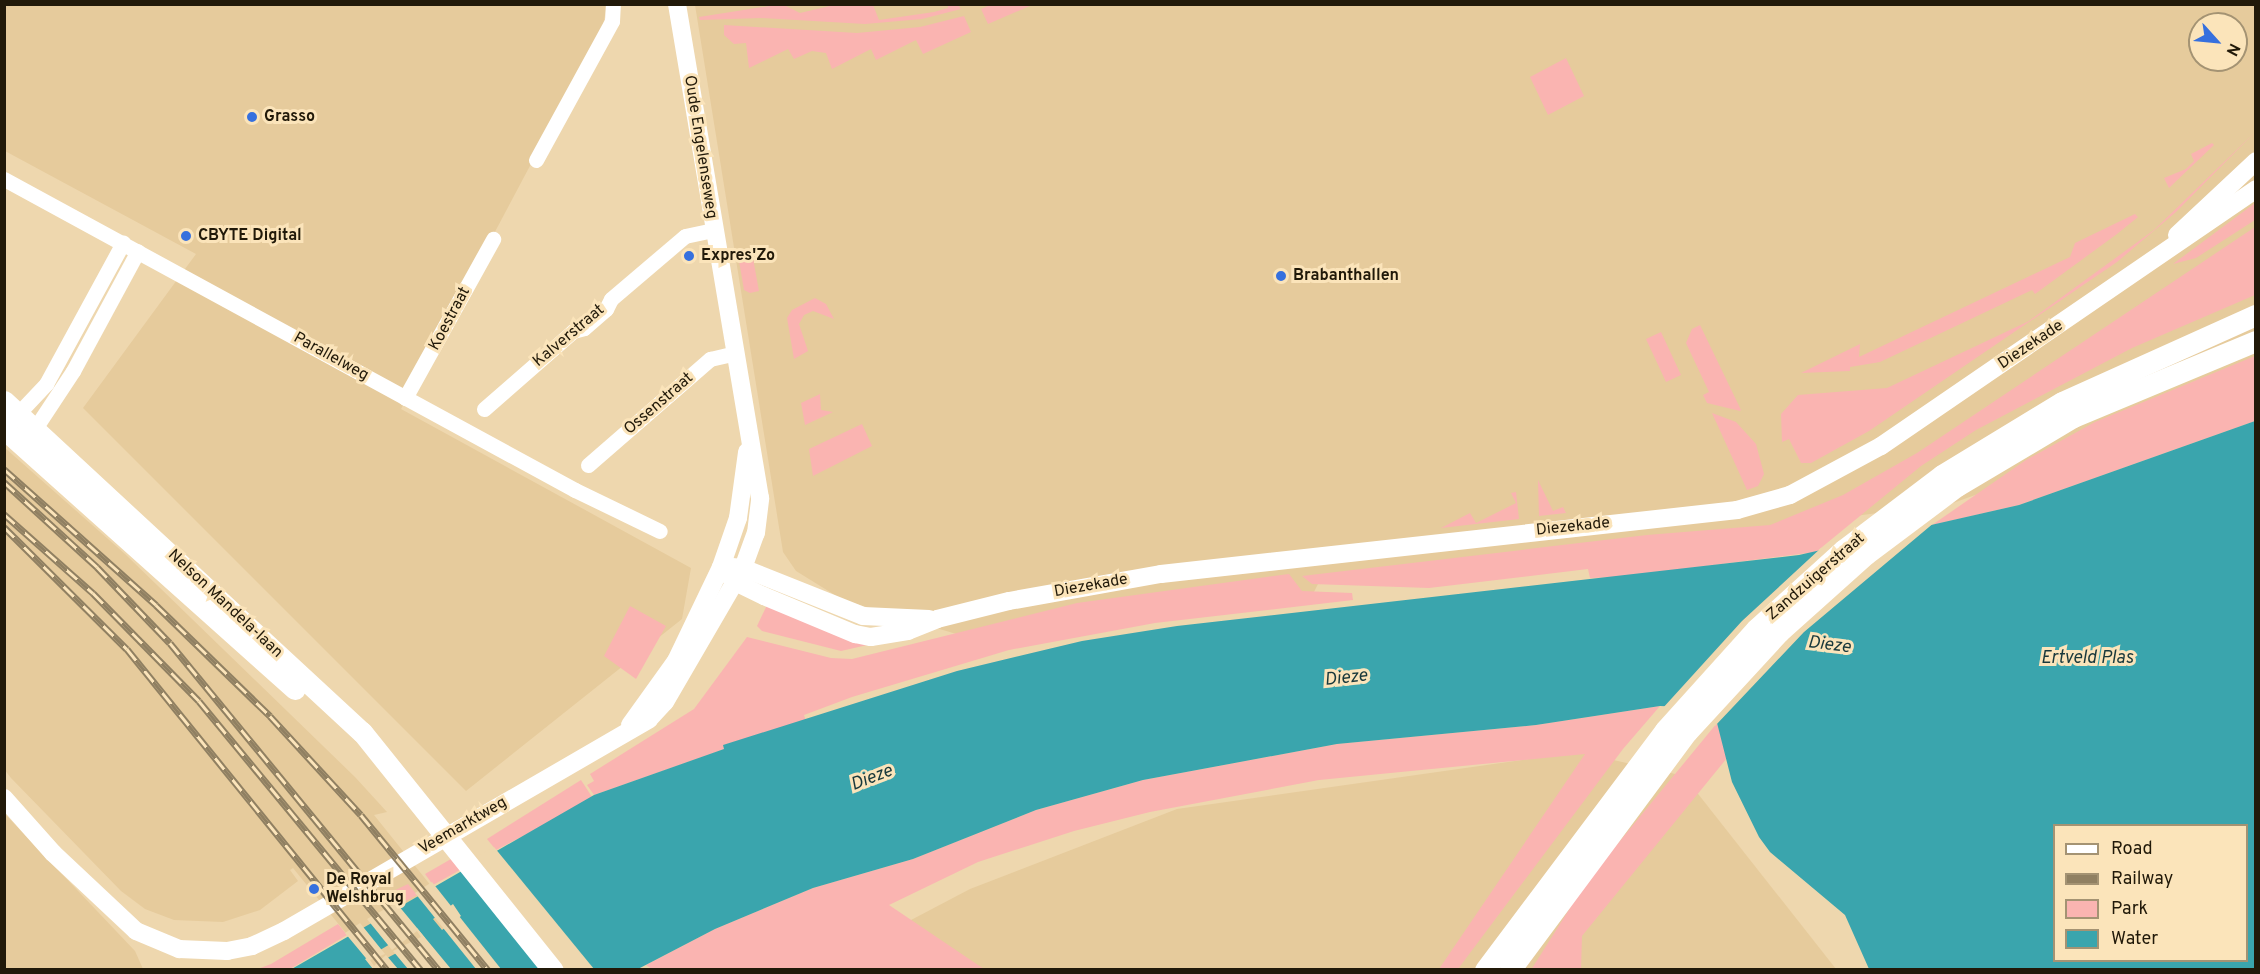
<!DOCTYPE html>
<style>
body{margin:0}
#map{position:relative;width:2260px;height:974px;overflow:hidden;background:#eed7ae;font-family:Overpass,sans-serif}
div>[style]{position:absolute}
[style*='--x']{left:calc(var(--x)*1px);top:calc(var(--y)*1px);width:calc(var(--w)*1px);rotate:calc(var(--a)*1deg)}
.built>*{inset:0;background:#e6cb9c}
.green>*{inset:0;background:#fab4b1}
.water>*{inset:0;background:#3aa5ad}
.pier>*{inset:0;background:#eed7ae}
.minor>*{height:15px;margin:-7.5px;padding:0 7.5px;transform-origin:7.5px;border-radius:7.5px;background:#fff}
.tertiary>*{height:18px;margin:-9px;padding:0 9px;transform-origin:9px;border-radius:9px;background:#fff}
.secondary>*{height:21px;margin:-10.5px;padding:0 10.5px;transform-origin:10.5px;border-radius:10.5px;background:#fff}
.rail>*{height:7px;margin-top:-3.5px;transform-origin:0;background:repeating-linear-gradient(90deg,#fbe4ba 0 14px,#908062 0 28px);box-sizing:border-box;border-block:2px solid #908062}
.dots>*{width:16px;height:16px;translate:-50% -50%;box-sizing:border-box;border:3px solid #fbe4ba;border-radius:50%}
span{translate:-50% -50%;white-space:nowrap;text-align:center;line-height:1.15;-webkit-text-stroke:6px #fbe4ba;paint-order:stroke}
.poi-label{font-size:16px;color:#211909;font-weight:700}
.left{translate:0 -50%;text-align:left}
.street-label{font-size:16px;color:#211909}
.water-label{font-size:18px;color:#18383b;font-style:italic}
.frame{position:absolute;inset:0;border:6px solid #211909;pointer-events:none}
.legend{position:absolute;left:2053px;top:824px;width:195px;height:138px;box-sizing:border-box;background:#fbe4ba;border:2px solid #a49373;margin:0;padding:8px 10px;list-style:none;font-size:18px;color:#211909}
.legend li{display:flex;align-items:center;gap:12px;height:30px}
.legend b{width:30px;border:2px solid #a49373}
.north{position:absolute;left:2188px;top:12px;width:60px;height:60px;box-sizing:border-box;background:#fbe4ba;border:2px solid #a49373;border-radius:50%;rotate:117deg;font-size:16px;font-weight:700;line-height:24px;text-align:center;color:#211909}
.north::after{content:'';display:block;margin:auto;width:21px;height:27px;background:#3670de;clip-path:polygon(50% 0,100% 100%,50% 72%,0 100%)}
</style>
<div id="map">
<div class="built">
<i style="clip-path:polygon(4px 5px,607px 5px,602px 30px,401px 409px,691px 568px,682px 619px,466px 791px,83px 408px,196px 254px,5px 151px)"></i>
<i style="clip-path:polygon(evenodd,695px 5px,2255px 5px,2255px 386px,2174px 423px,1953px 503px,1537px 558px,1320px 580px,1312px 596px,973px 639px,843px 600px,796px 571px,783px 552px,695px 5px,2200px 24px,2236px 24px,2236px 60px,2200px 60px,2200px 24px)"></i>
<i style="clip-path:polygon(4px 447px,125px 554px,355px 777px,387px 812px,374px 815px,498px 969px,375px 969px,293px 868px,290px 870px,298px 881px,260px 910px,223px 922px,174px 920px,145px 909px,121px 891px,11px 778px,4px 769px)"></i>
<i style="clip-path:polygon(1578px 752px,1684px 776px,1836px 969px,816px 970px,970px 889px,1177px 809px)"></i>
<i style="clip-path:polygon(4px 813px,135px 951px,143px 969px,5px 969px)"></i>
</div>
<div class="green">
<i style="clip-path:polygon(782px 4px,800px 13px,834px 5px,873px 5px,879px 20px,934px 12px,948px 8px,948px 5px,958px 5px,961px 9px,922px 19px,865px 24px,761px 18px,700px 20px,699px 17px)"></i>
<i style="clip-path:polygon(990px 5px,990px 4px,1032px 5px,988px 24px,981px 9px)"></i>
<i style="clip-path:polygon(964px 16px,971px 32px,923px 54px,916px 40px,876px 60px,871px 49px,832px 69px,826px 53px,812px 51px,794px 59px,788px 49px,749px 68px,746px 43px,734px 44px,724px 35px,724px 25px,857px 33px,920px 27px)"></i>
<i style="clip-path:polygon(1566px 58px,1584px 96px,1548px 115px,1530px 77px)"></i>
<i style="clip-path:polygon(2255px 132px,2176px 212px,2117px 262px,1869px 431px,1811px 463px,1801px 463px,1789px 439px,1782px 442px,1781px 414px,1798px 395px,1887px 388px,2029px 321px,2154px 230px)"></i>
<i style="clip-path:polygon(2212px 143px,2214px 145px,2169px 188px,2164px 178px,2186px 169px,2194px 161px,2191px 154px)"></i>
<i style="clip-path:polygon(2255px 203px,2255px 220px,2196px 258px,2173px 264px)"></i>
<i style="clip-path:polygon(2135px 214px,2138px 217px,2117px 234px,2035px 294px,2032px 290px,1880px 362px,1850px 367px,1850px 371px,1801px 373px,1860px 344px,1859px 357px,2070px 257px,2075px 243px)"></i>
<i style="clip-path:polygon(2255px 227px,2255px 295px,2132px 348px,1976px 430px,1921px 466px,1816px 552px,1621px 577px,1590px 578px,1588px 569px,1429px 588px,1312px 584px,1302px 576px,1647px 535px,1770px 525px,1843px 495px,1917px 453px)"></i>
<i style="clip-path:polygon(752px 253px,759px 291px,750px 293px,744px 290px,738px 255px)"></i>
<i style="clip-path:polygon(815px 298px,826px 304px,834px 319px,813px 311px,804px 315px,799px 324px,808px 351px,794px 359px,787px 318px,792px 310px)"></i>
<i style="clip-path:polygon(1700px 325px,1741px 410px,1740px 411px,1707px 403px,1703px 395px,1709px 392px,1686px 343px,1692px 329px)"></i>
<i style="clip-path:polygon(1661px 332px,1681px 375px,1666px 382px,1646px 339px)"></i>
<i style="clip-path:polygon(2255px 356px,2255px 421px,2019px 505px,1932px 525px,2026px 460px,2095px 422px)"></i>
<i style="clip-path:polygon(820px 394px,821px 410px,833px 412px,805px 425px,801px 403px)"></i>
<i style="clip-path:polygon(1712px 413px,1736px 422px,1756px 444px,1764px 474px,1758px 486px,1747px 490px)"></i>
<i style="clip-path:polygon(862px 424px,872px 446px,813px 476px,809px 449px)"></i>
<i style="clip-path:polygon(1538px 480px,1553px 511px,1563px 507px,1566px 513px,1539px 516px)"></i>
<i style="clip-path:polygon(1516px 492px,1519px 519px,1441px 528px,1470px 513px,1476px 523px,1516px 503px,1511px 493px)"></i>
<i style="clip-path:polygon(1289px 574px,1302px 591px,1352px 593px,1353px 600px,1155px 623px,1009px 650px,852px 697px,804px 715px,806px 721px,724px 745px,725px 749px,594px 795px,587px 785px,594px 781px,590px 774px,694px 709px,747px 637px,831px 658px,852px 659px,1077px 603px)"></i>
<i style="clip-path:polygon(768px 603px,876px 643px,841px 651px,762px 631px,757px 626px)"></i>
<i style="clip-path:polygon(630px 606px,666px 626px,636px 679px,604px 656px)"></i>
<i style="clip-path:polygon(1660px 706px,1623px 749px,1458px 969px,1439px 969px,1585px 754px,1319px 780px,1150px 812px,1074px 831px,978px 862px,889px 905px,984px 969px,653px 970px,646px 965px,715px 929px,813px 888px,913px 859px,1036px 810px,1143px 780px,1337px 744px,1536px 725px)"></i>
<i style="clip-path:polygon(1717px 723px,1727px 758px,1582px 936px,1581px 969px,1531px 970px,1587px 881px)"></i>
<i style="clip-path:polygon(581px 780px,592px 797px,575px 809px,496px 850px,487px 839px)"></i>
<i style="clip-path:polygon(451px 859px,460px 870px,433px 885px,425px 874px)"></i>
<i style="clip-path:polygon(408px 884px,417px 895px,398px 905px,389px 893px)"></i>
<i style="clip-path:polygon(338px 924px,347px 935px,290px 969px,255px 970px,271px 964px)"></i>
</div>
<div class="water">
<i style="clip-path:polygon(evenodd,2255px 421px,2255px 969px,1869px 969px,1845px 915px,1770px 852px,1759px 837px,1732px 782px,1717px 723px,1703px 708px,1660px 706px,1536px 725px,1337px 744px,1143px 780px,1036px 810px,913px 859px,813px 888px,715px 929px,638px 969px,374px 969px,389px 957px,425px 938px,417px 928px,365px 959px,373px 969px,290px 970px,594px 795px,724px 749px,723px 745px,957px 671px,1082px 641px,1177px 626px,1799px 555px,2019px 505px,2255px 421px,2054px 826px,2246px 826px,2246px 960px,2054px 960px,2054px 826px,2255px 421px,453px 904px,461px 916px,442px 930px,433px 919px,453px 904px)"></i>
</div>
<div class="pier">
<i style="clip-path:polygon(1935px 522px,1804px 632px,1715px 726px,1701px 711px,1662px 709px,1742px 621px,1821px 548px)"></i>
<i style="clip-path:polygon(494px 847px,594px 969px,540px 969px,458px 867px)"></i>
<i style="clip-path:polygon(432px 882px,501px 969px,476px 969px,415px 893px)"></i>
<i style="clip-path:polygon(396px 903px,398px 905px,451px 969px,408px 969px,393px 951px,421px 937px,417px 931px,392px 950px,367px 919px)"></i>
<i style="clip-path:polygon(360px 923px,385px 954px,370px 960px,374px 966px,386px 955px,398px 969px,375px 969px,345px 933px)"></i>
</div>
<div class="minor">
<i style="--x:536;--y:160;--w:158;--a:-61.3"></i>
<i style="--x:612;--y:21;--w:17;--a:-87"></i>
<i style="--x:4;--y:179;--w:650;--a:28.58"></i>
<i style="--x:575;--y:490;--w:94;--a:25.8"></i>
<i style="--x:405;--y:398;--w:182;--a:-61"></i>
<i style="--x:484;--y:409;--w:118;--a:-41.2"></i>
<i style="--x:573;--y:331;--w:11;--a:-15"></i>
<i style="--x:584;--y:328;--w:29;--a:-41"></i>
<i style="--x:606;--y:309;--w:11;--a:-63"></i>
<i style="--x:611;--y:299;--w:97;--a:-40.4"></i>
<i style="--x:685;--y:236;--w:30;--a:-12"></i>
<i style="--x:12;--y:420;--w:50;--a:-46.6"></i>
<i style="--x:46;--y:384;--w:161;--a:-61.4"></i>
<i style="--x:30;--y:436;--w:78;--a:-56.5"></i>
<i style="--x:73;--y:371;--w:136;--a:-61.6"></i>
<i style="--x:588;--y:465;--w:162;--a:-41"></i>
<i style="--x:710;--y:359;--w:26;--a:-13"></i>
</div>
<div class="tertiary">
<i style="--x:2177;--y:235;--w:108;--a:-43.1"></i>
<i style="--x:721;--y:567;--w:21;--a:47"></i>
<i style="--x:735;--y:582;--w:32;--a:26"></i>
<i style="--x:764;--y:596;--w:99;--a:22.7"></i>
<i style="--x:855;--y:634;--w:16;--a:11"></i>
<i style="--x:871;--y:637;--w:37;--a:-9"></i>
<i style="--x:908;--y:631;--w:31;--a:-22"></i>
<i style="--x:937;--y:619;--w:74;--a:-14"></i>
<i style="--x:1009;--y:601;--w:154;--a:-10.1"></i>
<i style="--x:1161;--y:574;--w:580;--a:-6.34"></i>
<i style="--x:1737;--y:510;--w:55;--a:-15.8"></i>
<i style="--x:1790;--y:495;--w:103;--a:-28.3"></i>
<i style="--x:1881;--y:446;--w:455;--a:-34.4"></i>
<i style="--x:732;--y:567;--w:11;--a:5"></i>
<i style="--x:743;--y:568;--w:129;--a:21.8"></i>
<i style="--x:863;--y:616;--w:66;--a:2.6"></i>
<i style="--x:630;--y:725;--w:79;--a:-54.3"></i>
<i style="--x:676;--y:661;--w:104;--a:-64.4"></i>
<i style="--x:721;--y:567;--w:52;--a:-70.9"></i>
<i style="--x:738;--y:518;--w:67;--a:-82.2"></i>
<i style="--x:4;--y:798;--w:74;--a:48.3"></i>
<i style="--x:53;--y:853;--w:114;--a:43.2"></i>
<i style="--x:136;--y:931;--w:47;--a:22.7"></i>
<i style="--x:179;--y:949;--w:48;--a:2.4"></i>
<i style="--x:227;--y:951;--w:25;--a:-11"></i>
<i style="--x:252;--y:946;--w:35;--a:-25"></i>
<i style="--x:284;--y:931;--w:422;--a:-30.1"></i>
<i style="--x:649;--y:719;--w:23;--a:-47"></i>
<i style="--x:665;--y:702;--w:155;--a:-59.8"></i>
<i style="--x:743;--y:568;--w:37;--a:-70"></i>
<i style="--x:756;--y:533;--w:35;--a:-83"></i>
<i style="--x:760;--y:498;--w:501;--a:-99.54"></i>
</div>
<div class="secondary">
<i style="--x:4;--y:401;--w:488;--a:42.8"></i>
<i style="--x:362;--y:732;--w:305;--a:51.3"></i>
<i style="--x:4;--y:429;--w:390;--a:41.8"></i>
<i style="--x:1485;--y:970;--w:300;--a:-53.1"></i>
<i style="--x:1665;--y:730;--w:136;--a:-48"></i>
<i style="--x:1756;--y:629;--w:118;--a:-42.2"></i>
<i style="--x:1843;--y:550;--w:124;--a:-37.1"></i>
<i style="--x:1942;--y:475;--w:140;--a:-31.3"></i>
<i style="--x:2062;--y:402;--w:213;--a:-24.2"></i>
<i style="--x:1510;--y:970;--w:297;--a:-53.4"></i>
<i style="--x:1687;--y:732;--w:136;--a:-47.4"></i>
<i style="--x:1779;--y:632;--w:117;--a:-41.9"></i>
<i style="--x:1866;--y:554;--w:114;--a:-36.8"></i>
<i style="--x:1957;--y:486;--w:135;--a:-30.7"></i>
<i style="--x:2073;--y:417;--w:198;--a:-22.6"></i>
</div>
<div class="rail">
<i style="--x:4;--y:469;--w:204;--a:41.8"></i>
<i style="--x:156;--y:605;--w:159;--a:44.2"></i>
<i style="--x:270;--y:716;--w:134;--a:47.4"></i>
<i style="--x:361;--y:815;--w:200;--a:50.7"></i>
<i style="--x:4;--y:482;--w:126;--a:42.4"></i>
<i style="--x:97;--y:567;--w:105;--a:46.2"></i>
<i style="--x:170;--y:643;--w:423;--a:50.6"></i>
<i style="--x:4;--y:514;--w:119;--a:41.6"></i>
<i style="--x:93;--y:593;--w:151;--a:45.5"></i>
<i style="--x:199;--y:701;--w:349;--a:50.5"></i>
<i style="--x:4;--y:527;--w:173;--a:44.8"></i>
<i style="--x:127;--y:649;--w:413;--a:51"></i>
</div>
<div class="dots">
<i style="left:252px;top:117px;background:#3670de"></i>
<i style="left:186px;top:236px;background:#3670de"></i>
<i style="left:689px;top:256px;background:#3670de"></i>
<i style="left:1281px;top:276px;background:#3670de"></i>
<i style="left:314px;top:889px;background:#3670de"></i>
</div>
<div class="poi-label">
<span class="left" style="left:264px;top:117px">Grasso</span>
<span class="left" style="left:198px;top:236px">CBYTE Digital</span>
<span class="left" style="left:701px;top:256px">Expres'Zo</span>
<span class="left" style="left:1293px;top:276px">Brabanthallen</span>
<span class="left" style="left:326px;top:889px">De Royal<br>Welshbrug</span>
</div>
<div class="street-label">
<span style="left:700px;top:147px;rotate:81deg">Oude Engelenseweg</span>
<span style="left:450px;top:319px;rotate:-62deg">Koestraat</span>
<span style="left:569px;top:336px;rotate:-40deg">Kalverstraat</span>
<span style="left:2031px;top:345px;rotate:-34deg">Diezekade</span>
<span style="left:331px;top:357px;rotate:29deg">Parallelweg</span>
<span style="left:659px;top:404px;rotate:-41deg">Ossenstraat</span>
<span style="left:1573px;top:527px;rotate:-6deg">Diezekade</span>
<span style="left:1816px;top:577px;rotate:-41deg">Zandzuigerstraat</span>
<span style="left:1091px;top:586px;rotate:-10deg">Diezekade</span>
<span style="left:225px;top:604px;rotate:43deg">Nelson Mandela-laan</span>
<span style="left:463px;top:826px;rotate:-30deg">Veemarktweg</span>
</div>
<div class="water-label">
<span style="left:1829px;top:646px;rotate:7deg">Dieze</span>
<span style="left:2087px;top:659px">Ertveld Plas</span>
<span style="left:1346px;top:679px;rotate:-6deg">Dieze</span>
<span style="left:872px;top:779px;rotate:-21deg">Dieze</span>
</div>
<div class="frame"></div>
<ul class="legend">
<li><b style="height:8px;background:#fff"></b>Road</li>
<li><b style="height:8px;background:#908062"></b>Railway</li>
<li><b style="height:16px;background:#fab4b1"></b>Park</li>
<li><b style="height:16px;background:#3aa5ad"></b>Water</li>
</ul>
<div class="north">N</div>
</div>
